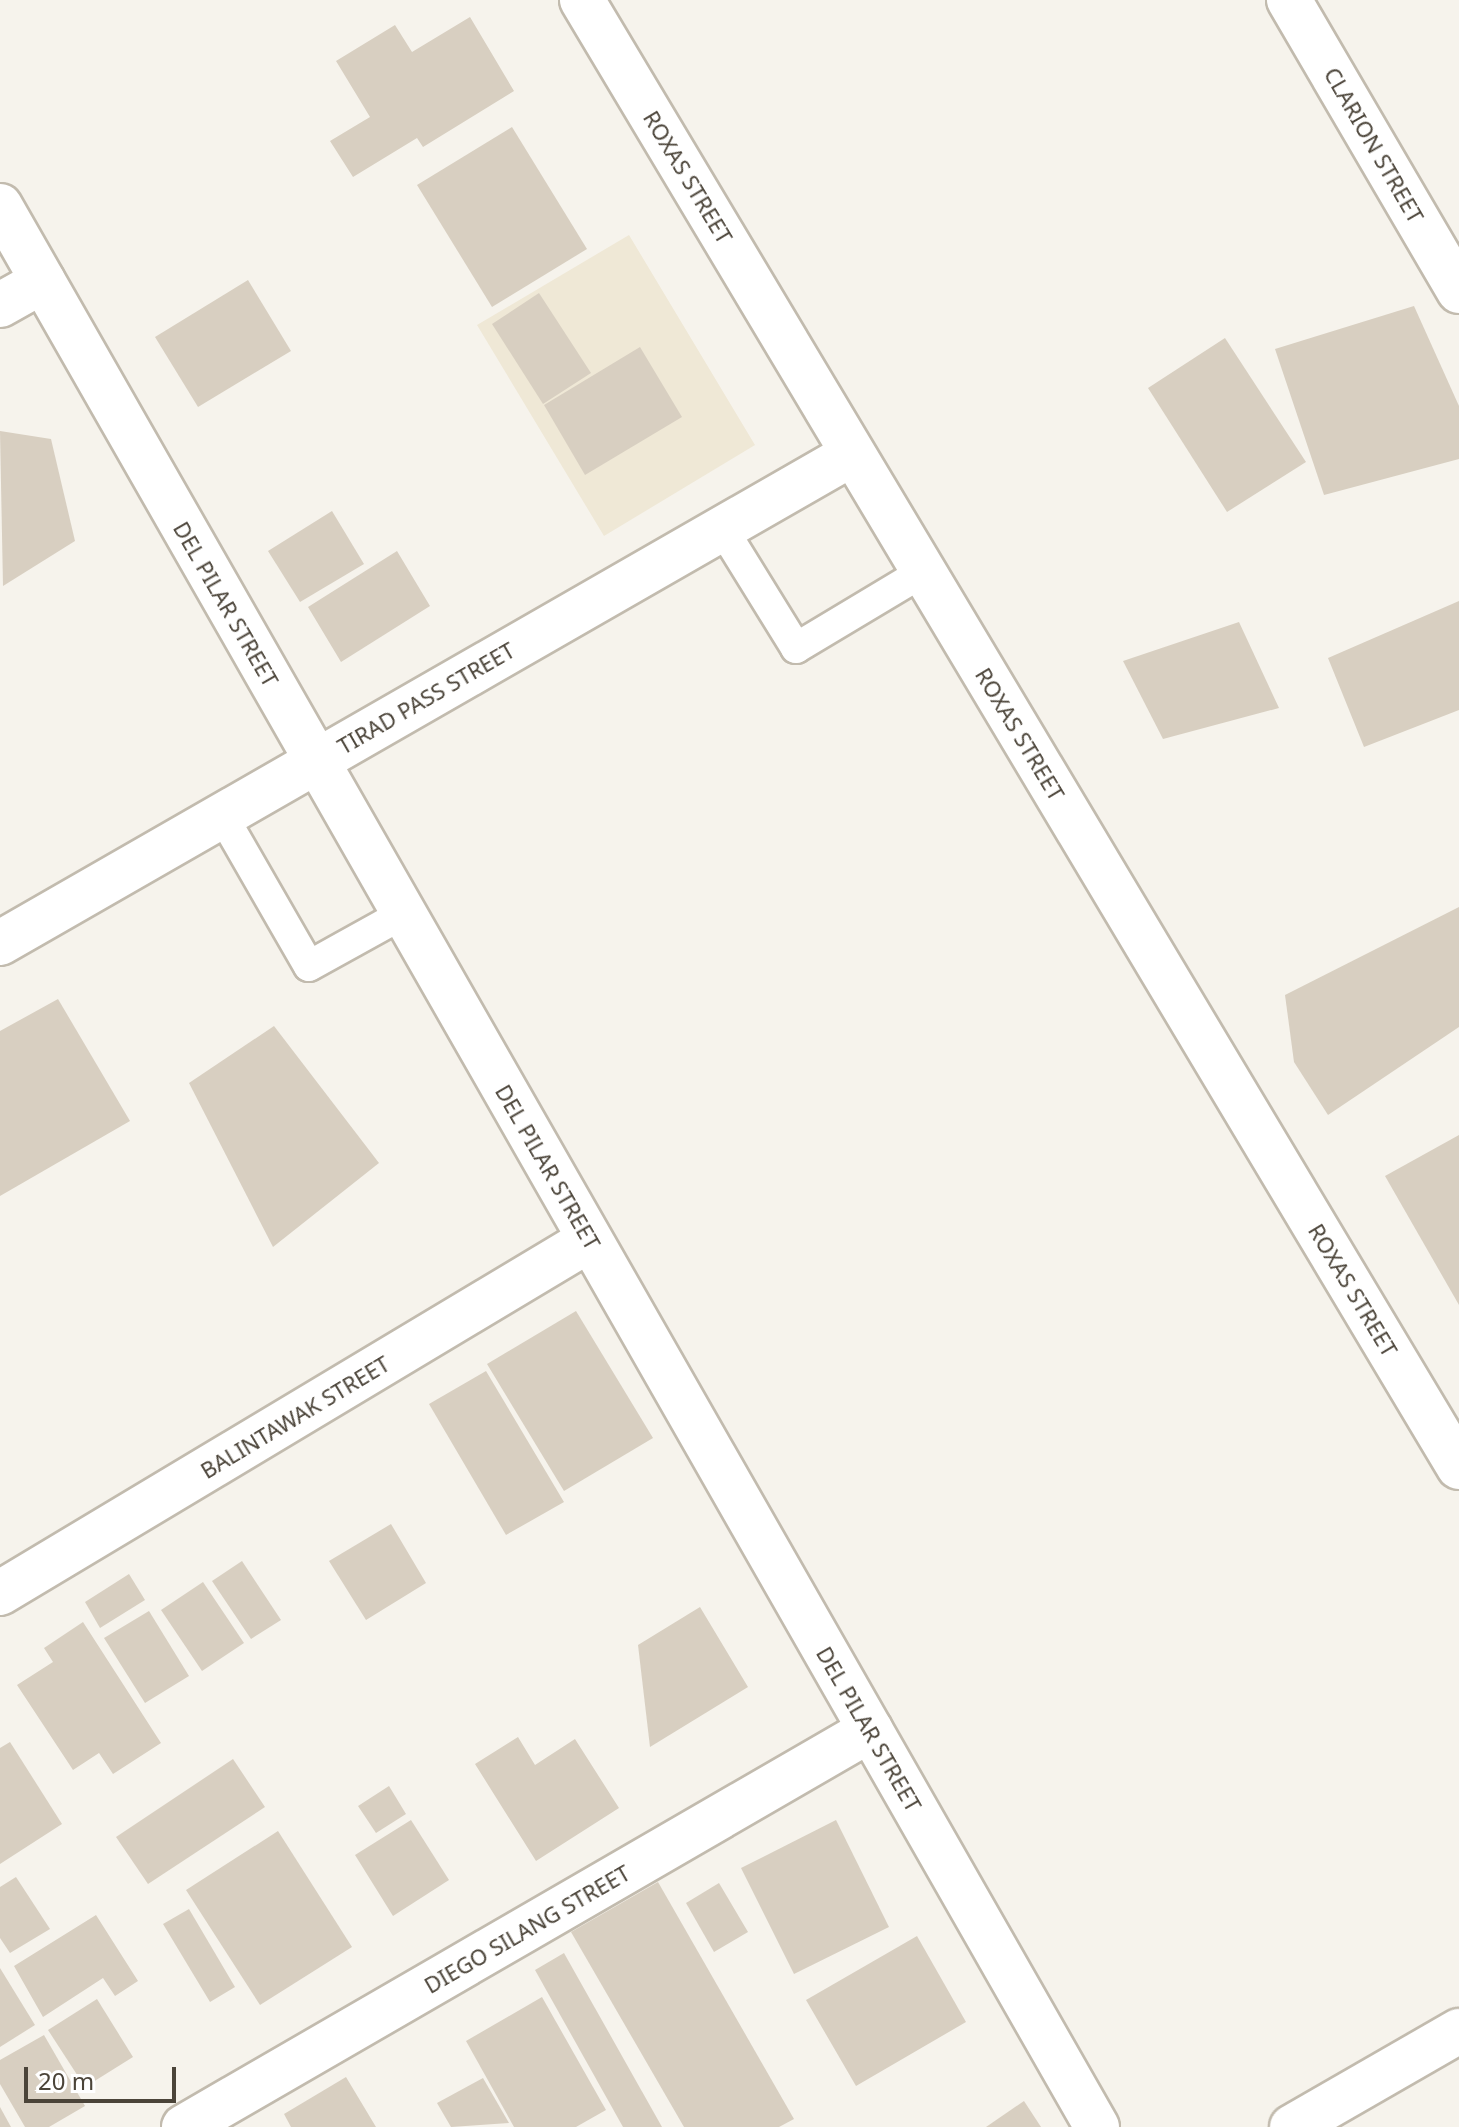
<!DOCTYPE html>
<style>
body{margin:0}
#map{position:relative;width:1459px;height:2127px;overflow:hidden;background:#f6f3ec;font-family:"Noto Sans",sans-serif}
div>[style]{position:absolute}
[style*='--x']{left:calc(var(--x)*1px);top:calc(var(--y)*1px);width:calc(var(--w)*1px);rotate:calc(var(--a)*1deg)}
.education>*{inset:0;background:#efe8d6}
.building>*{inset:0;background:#d8cfc1}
.roads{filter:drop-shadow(2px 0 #c2bbae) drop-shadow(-2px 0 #c2bbae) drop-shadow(0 2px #c2bbae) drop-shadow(0 -2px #c2bbae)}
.service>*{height:30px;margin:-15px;padding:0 15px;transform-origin:15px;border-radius:15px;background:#fff}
.minor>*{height:44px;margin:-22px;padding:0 22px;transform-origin:22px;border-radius:22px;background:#fff}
.tertiary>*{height:44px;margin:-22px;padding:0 22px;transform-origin:22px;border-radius:22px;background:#fff}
span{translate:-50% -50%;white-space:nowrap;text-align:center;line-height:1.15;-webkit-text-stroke:6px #fff;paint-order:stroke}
.street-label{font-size:22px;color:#4b4439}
.scale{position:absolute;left:24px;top:2067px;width:152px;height:36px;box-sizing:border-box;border:4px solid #4b4439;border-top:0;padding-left:10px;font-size:24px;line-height:28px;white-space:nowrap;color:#4b4439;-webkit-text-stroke:6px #fff;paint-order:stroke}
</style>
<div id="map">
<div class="education">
<i style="clip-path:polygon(629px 235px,755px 445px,604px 536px,477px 325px)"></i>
</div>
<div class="building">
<i style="clip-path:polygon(470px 17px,514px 91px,423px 147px,417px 138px,353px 177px,330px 141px,370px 117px,336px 61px,395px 25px,412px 52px)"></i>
<i style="clip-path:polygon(512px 127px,587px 249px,492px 307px,417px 185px)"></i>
<i style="clip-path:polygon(248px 280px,291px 351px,198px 407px,155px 337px)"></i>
<i style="clip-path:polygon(539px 293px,591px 373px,543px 404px,492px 324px)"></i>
<i style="clip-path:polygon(1414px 306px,1459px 406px,1459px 459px,1324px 495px,1275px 349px)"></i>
<i style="clip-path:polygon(1225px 338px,1306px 462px,1227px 512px,1148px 388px)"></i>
<i style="clip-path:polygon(640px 347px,682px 417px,585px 475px,544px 405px)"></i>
<i style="clip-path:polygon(0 431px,51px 439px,75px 541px,3px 586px)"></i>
<i style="clip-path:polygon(332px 511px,364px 564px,300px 602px,268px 551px)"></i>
<i style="clip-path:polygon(397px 551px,430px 606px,341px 662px,308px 607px)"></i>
<i style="clip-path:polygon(1459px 601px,1459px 710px,1364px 747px,1328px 658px)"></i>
<i style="clip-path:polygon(1239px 622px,1279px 708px,1163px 739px,1123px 661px)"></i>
<i style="clip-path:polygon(1459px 907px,1459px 1027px,1328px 1115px,1294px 1062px,1285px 995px)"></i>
<i style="clip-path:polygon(58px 999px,130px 1121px,0 1196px,0 1031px)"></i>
<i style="clip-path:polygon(274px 1026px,379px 1163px,273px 1247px,189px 1083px)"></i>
<i style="clip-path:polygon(1459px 1135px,1459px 1305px,1385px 1176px)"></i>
<i style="clip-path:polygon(576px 1311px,653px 1438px,564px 1491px,487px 1364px)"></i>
<i style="clip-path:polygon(486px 1371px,564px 1502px,506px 1535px,429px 1404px)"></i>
<i style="clip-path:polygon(391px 1524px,426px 1583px,366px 1620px,329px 1561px)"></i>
<i style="clip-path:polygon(242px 1561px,281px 1620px,251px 1639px,212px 1581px)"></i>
<i style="clip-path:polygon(129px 1574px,145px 1600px,100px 1628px,85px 1602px)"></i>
<i style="clip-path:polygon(203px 1582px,244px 1643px,202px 1671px,161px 1610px)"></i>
<i style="clip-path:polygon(700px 1607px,748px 1687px,650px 1747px,638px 1645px)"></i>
<i style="clip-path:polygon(149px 1611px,189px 1676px,145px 1703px,104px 1638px)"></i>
<i style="clip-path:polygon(83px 1622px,161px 1743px,113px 1774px,99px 1753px,73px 1770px,17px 1685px,53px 1662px,44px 1648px)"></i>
<i style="clip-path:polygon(518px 1737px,535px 1765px,575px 1739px,619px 1808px,536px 1861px,475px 1764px)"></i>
<i style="clip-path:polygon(10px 1742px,62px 1824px,0 1864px,0 1748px)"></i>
<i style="clip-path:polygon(233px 1759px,265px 1807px,148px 1884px,116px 1837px)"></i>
<i style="clip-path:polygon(389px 1786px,406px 1814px,376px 1833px,358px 1806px)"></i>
<i style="clip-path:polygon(411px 1820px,449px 1880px,393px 1916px,355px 1855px)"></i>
<i style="clip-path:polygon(836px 1820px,889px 1927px,794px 1974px,741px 1868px)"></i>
<i style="clip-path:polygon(278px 1831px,352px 1947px,260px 2005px,186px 1890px)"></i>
<i style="clip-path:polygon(16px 1877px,50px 1929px,10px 1953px,0 1938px,0 1887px)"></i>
<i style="clip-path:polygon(658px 1882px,794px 2119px,779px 2127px,684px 2127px,571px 1932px)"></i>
<i style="clip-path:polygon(719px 1883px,748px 1932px,714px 1952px,686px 1903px)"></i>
<i style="clip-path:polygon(189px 1909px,235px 1987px,210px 2002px,163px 1924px)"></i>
<i style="clip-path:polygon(96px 1915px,138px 1981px,115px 1996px,103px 1978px,43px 2017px,14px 1966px)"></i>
<i style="clip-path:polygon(917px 1936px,966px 2022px,856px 2086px,806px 2000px)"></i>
<i style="clip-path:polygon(564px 1953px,662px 2127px,623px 2127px,535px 1970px)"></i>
<i style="clip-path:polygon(0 1968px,35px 2025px,0 2047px)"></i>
<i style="clip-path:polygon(542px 1997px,606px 2110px,576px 2127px,514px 2127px,466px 2041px)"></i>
<i style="clip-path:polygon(97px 1999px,133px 2057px,85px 2087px,48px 2030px)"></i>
<i style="clip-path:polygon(44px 2035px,85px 2106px,49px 2127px,25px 2127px,0 2084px,0 2060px)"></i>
<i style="clip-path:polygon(346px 2077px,376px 2127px,291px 2127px,284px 2114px)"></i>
<i style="clip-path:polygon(483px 2078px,509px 2123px,451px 2127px,437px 2103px)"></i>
<i style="clip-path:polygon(1024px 2101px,1041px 2127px,986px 2127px)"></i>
<i style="clip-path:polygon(0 2107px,11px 2127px,0 2127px)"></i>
</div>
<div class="roads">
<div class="service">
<i style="--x:722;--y:528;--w:141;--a:58.3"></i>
<i style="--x:796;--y:648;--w:148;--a:-30.9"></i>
<i style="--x:222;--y:815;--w:174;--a:60.1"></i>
<i style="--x:309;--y:966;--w:107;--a:-29"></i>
</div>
<div class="minor">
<i style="--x:1289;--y:0;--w:337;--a:59.7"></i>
<i style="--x:0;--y:206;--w:2212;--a:60.27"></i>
<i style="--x:0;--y:305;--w:49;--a:-29.2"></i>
<i style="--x:0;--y:943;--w:982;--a:-29.85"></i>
<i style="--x:0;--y:1593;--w:687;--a:-30.94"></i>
<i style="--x:184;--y:2127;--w:793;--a:-30.06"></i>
</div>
<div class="tertiary">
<i style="--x:582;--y:0;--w:1709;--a:59.13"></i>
<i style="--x:1292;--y:2127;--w:193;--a:-29.9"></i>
</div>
</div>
<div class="street-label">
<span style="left:1374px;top:145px;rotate:60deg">CLARION STREET</span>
<span style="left:688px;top:177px;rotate:59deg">ROXAS STREET</span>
<span style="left:226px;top:604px;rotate:60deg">DEL PILAR STREET</span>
<span style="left:426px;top:698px;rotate:-30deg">TIRAD PASS STREET</span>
<span style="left:1020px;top:734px;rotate:59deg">ROXAS STREET</span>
<span style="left:548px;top:1167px;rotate:60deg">DEL PILAR STREET</span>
<span style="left:1353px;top:1290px;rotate:59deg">ROXAS STREET</span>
<span style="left:295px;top:1417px;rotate:-31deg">BALINTAWAK STREET</span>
<span style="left:869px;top:1729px;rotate:60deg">DEL PILAR STREET</span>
<span style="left:527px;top:1929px;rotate:-30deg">DIEGO SILANG STREET</span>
</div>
<div class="scale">20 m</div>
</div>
